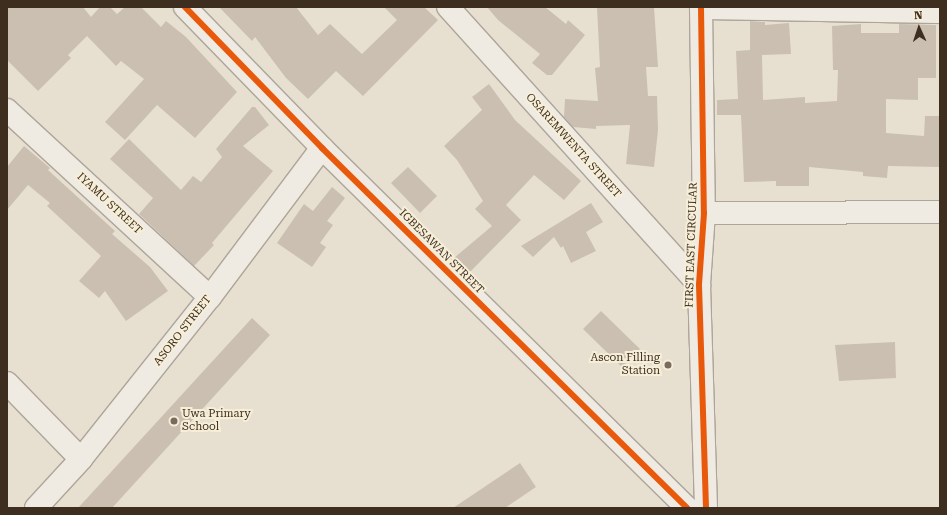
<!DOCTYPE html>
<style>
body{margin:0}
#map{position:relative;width:947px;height:515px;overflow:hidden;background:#e7e0d1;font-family:"Roboto Serif",serif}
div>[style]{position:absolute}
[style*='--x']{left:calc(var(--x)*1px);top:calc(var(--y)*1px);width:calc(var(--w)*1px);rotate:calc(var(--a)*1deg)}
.building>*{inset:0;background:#cbbfb2}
.roads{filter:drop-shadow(1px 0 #ada599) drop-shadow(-1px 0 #ada599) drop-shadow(0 1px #ada599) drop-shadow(0 -1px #ada599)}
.minor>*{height:22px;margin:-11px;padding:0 11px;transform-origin:11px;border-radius:11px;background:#efebe3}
.cycleway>*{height:6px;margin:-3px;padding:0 3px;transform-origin:3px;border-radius:3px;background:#e8590c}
.dots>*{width:11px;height:11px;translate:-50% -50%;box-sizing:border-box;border:2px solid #f7eed8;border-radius:50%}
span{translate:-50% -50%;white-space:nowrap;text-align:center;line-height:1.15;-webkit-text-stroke:4px #f7eed8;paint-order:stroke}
.street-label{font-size:11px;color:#3d2e20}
.poi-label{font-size:11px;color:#3d2e20}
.right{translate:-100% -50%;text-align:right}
.left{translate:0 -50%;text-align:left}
.frame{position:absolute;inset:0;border:8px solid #3d2e20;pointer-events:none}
.north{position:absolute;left:899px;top:8px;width:40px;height:40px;-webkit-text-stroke:3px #f7eed8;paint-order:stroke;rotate:357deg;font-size:11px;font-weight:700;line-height:16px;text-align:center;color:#3d2e20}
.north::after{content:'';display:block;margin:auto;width:14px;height:18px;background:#3d2e20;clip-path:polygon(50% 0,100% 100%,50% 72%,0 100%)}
</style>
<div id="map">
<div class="building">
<i style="clip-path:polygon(7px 7px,83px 7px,91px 17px,100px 7px,110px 7px,117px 14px,125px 7px,141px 7px,161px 27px,166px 21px,186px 37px,237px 92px,195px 138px,157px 105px,125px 140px,105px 122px,144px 79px,121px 61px,116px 66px,87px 36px,68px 55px,71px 58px,38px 91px,7px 60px)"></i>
<i style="clip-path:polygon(219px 7px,296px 7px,318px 35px,330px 24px,362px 54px,397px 20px,384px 7px,424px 7px,438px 20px,363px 96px,336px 71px,308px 99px,286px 78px,255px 37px,252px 41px)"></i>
<i style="clip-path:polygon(487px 7px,545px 7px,566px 24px,568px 20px,585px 35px,552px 75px,547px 75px,532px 63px,540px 54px,498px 20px)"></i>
<i style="clip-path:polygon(597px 7px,654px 7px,658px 67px,646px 67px,648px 96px,657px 96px,658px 130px,654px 167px,626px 164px,630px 125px,596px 126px,596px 129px,573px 127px,564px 117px,565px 99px,598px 101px,595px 68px,600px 67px)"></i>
<i style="clip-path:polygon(750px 21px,765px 22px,765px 25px,789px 23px,791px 54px,762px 55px,763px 100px,805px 97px,805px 103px,837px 101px,838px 70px,833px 70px,832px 26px,861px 24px,861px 33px,899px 33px,899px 24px,936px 25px,936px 78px,918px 78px,918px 100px,886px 99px,886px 133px,924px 136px,925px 116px,940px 116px,940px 167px,888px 166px,887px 178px,863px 176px,863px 172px,809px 167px,809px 186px,776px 186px,776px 181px,744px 182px,741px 115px,717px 115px,717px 100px,738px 99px,736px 51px,750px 50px)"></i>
<i style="clip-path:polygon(489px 84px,515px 120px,581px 181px,564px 200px,534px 175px,506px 205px,521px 220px,468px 274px,454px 258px,492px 226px,475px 209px,483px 201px,457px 160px,444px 146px,482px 110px,472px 97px)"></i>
<i style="clip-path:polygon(252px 107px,255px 107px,269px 125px,243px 146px,273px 171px,212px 243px,214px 245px,194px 266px,139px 214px,153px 198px,110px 159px,129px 139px,181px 190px,193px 176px,201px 182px,222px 157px,216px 149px)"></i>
<i style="clip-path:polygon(24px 146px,50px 168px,48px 170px,115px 231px,112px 234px,150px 267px,168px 291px,126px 321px,105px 291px,99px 298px,79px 281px,101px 256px,47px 206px,50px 203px,28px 185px,7px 210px,7px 167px)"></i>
<i style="clip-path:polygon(408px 167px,437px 196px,420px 213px,391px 183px)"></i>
<i style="clip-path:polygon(332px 187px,345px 198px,327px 221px,333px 225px,320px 243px,326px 247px,312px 267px,277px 243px,304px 204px,313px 211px)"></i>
<i style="clip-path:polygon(591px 203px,603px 222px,586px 232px,596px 251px,571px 263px,563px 246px,561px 248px,554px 237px,533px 257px,521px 246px)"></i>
<i style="clip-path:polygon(601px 311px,640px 349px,622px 367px,583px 329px)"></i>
<i style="clip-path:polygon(252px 318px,270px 335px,112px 508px,78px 508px)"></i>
<i style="clip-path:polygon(895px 342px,896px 378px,839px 381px,835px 345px)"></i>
<i style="clip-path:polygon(520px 463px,536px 487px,505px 508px,453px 508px)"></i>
</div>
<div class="roads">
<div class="minor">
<i style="--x:185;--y:7;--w:197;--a:45.8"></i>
<i style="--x:322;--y:148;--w:513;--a:44.6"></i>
<i style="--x:448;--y:7;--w:375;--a:47.9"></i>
<i style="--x:701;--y:7;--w:206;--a:89.2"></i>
<i style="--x:704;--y:213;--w:72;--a:94"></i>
<i style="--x:699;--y:285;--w:223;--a:88.2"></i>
<i style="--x:701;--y:8;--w:239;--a:1"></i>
<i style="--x:7;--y:110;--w:276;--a:42.7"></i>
<i style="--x:704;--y:213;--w:236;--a:-0.2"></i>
<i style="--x:7;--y:383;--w:106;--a:45.8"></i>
<i style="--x:36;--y:508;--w:67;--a:-47.4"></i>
<i style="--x:81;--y:459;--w:207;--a:-51.5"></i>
<i style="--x:210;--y:297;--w:186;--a:-53.1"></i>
</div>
</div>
<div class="cycleway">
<i style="--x:185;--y:7;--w:197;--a:45.8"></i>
<i style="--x:322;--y:148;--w:513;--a:44.6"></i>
<i style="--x:701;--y:7;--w:206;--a:89.2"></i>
<i style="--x:704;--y:213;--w:72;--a:94"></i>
<i style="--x:699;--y:285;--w:223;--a:88.2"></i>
</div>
<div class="dots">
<i style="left:668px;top:365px;background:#786c5e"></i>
<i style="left:174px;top:421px;background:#786c5e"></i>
</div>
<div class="street-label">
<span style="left:573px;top:146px;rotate:48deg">OSAREMWENTA STREET</span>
<span style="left:109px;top:204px;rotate:43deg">IYAMU STREET</span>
<span style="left:692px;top:245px;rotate:-88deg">FIRST EAST CIRCULAR</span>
<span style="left:441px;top:252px;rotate:45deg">IGBESAWAN STREET</span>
<span style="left:183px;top:331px;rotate:-52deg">ASORO STREET</span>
</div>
<div class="poi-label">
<span class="right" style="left:660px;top:365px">Ascon Filling<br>Station</span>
<span class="left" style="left:182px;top:421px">Uwa Primary<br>School</span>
</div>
<div class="frame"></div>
<div class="north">N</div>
</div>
